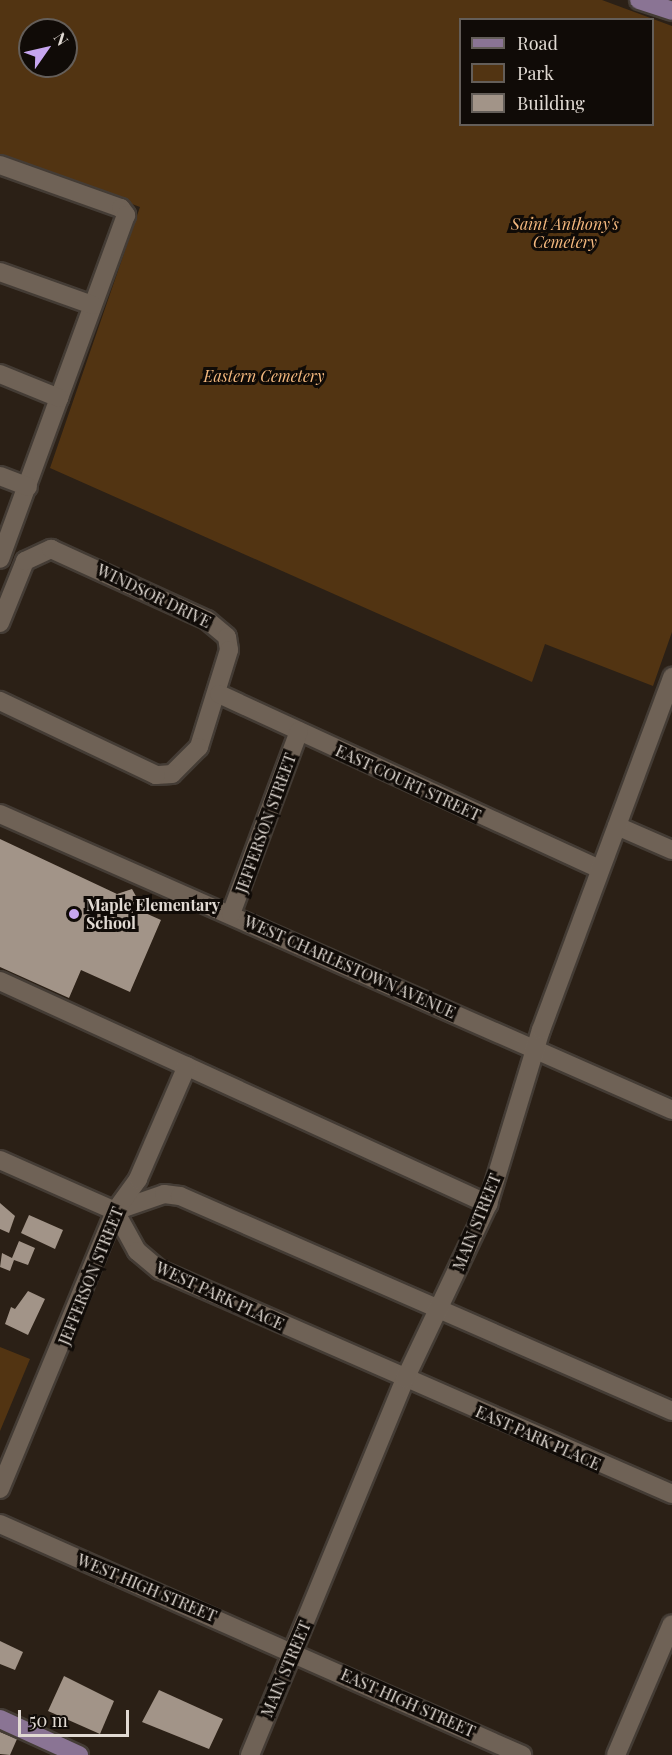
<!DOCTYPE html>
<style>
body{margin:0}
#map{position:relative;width:672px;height:1755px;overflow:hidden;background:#2b2016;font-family:"Playfair Display",serif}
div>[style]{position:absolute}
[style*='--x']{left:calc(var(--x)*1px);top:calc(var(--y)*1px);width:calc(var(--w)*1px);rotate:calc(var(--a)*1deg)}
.green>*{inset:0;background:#523412}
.building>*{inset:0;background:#a29488}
.roads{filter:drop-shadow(2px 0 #443c35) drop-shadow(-2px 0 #443c35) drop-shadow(0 2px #443c35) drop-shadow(0 -2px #443c35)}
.minor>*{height:18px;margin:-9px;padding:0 9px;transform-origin:9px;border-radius:9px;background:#6f6256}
.major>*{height:18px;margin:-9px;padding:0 9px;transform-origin:9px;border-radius:9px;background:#8a7494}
.dots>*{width:16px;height:16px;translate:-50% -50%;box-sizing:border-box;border:3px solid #100b07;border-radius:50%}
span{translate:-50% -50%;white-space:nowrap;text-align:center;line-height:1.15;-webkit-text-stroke:6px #100b07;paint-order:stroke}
.park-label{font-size:16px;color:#f5b97f;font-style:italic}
.street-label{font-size:16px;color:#e1dad3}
.poi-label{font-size:16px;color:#e1dad3;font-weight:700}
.left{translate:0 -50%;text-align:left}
.legend{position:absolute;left:459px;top:18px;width:195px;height:108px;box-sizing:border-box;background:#100b07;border:2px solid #645e59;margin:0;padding:8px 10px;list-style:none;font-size:18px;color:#e1dad3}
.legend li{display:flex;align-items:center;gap:12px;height:30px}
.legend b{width:30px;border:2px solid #645e59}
.north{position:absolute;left:18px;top:18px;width:60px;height:60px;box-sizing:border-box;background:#100b07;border:2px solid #645e59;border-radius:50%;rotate:56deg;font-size:16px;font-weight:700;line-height:24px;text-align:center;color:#e1dad3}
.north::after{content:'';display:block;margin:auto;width:21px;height:27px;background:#c7a6ef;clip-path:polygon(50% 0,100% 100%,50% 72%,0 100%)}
.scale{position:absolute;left:18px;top:1710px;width:111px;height:27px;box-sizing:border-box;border:3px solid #e1dad3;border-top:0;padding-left:8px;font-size:18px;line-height:21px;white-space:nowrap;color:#e1dad3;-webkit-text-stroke:4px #100b07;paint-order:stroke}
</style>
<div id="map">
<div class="green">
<i style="clip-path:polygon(evenodd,0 0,602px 0,672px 26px,672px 632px,653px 686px,545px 644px,532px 682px,50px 468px,140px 207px,0 155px,0 0,460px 20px,652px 20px,652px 124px,460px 124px,460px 20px,0 0,30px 30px,66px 30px,66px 66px,30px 66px,30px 30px)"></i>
<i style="clip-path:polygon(0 1347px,30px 1359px,0 1431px)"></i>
</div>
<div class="building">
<i style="clip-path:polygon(0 839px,117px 894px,132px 889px,137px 898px,134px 908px,161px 920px,130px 992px,81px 970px,69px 998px,0 967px)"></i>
<i style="clip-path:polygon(0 1203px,15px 1216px,9px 1233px,0 1229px)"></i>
<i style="clip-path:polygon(29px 1215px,63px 1230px,55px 1249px,21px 1233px)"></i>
<i style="clip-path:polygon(19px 1241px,35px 1248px,28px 1265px,14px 1260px,10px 1271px,0 1267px,2px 1253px,12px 1258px)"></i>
<i style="clip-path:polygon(28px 1291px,45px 1299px,28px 1335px,5px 1324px,11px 1307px,15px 1309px)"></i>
<i style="clip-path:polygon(0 1641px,23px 1652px,15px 1670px,0 1664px)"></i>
<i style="clip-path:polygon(64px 1676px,114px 1701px,100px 1734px,48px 1711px)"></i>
<i style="clip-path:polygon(159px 1690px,223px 1719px,209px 1749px,142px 1722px)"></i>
<i style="clip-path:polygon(0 1732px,17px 1739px,10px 1755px,0 1754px)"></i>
</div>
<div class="roads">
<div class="minor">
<i style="--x:0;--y:165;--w:128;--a:19.6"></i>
<i style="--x:121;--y:208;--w:9;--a:54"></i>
<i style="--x:126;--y:215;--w:366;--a:110.1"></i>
<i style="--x:0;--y:272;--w:98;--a:19.7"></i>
<i style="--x:0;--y:374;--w:64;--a:22.1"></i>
<i style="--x:0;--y:476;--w:30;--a:21"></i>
<i style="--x:0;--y:623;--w:67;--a:-68"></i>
<i style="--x:25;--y:561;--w:29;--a:-25"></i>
<i style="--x:51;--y:549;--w:171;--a:24.5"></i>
<i style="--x:207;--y:620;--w:26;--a:40"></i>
<i style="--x:227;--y:637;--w:13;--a:81"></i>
<i style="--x:229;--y:650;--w:102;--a:107.2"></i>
<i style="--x:199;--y:747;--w:38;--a:135"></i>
<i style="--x:172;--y:774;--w:16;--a:176"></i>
<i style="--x:156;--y:775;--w:173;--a:-154.6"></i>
<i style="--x:219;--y:694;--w:418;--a:24.7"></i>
<i style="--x:0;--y:814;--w:734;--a:23.77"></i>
<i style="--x:617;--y:826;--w:60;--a:23.6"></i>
<i style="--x:231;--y:914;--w:195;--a:-69.6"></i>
<i style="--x:0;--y:981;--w:537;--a:24.56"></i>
<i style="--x:0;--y:1160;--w:126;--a:23.9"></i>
<i style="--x:115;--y:1211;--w:46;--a:61.2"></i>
<i style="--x:137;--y:1251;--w:30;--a:40"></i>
<i style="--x:160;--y:1270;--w:559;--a:23.63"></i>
<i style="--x:115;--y:1211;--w:52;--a:-19.1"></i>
<i style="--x:164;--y:1194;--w:16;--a:7"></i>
<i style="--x:180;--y:1196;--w:537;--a:23.6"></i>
<i style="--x:0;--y:1489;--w:301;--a:-67.5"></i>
<i style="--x:115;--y:1211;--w:39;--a:-54"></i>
<i style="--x:138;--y:1179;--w:123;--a:-66.6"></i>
<i style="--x:0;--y:1524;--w:571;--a:23.87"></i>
<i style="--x:250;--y:1755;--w:407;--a:-67.6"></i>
<i style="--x:405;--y:1379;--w:194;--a:-64.6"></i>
<i style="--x:488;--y:1204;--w:182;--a:-73.1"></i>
<i style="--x:541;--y:1030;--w:377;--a:-69.6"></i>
<i style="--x:616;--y:1755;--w:142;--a:-66.9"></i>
</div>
<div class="major">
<i style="--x:639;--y:0;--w:35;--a:18"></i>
<i style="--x:0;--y:1719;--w:87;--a:24.5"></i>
</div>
</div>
<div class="dots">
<i style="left:74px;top:914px;background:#c7a6ef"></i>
</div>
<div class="park-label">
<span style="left:565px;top:233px">Saint Anthony's<br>Cemetery</span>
<span style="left:264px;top:376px">Eastern Cemetery</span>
</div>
<div class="street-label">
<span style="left:154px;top:596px;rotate:26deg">WINDSOR DRIVE</span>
<span style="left:408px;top:783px;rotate:25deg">EAST COURT STREET</span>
<span style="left:266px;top:823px;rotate:-70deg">JEFFERSON STREET</span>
<span style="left:350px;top:967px;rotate:24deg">WEST CHARLESTOWN AVENUE</span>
<span style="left:477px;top:1222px;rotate:-68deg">MAIN STREET</span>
<span style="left:91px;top:1276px;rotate:-68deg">JEFFERSON STREET</span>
<span style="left:220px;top:1296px;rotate:25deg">WEST PARK PLACE</span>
<span style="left:538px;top:1438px;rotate:24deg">EAST PARK PLACE</span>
<span style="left:147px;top:1588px;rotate:23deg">WEST HIGH STREET</span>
<span style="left:286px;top:1669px;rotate:-67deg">MAIN STREET</span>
<span style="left:408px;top:1703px;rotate:24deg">EAST HIGH STREET</span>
</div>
<div class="poi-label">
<span class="left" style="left:86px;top:914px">Maple Elementary<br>School</span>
</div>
<ul class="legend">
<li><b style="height:8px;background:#8a7494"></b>Road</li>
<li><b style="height:16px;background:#523412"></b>Park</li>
<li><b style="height:16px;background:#a29488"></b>Building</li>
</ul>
<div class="north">N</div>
<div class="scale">50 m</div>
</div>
